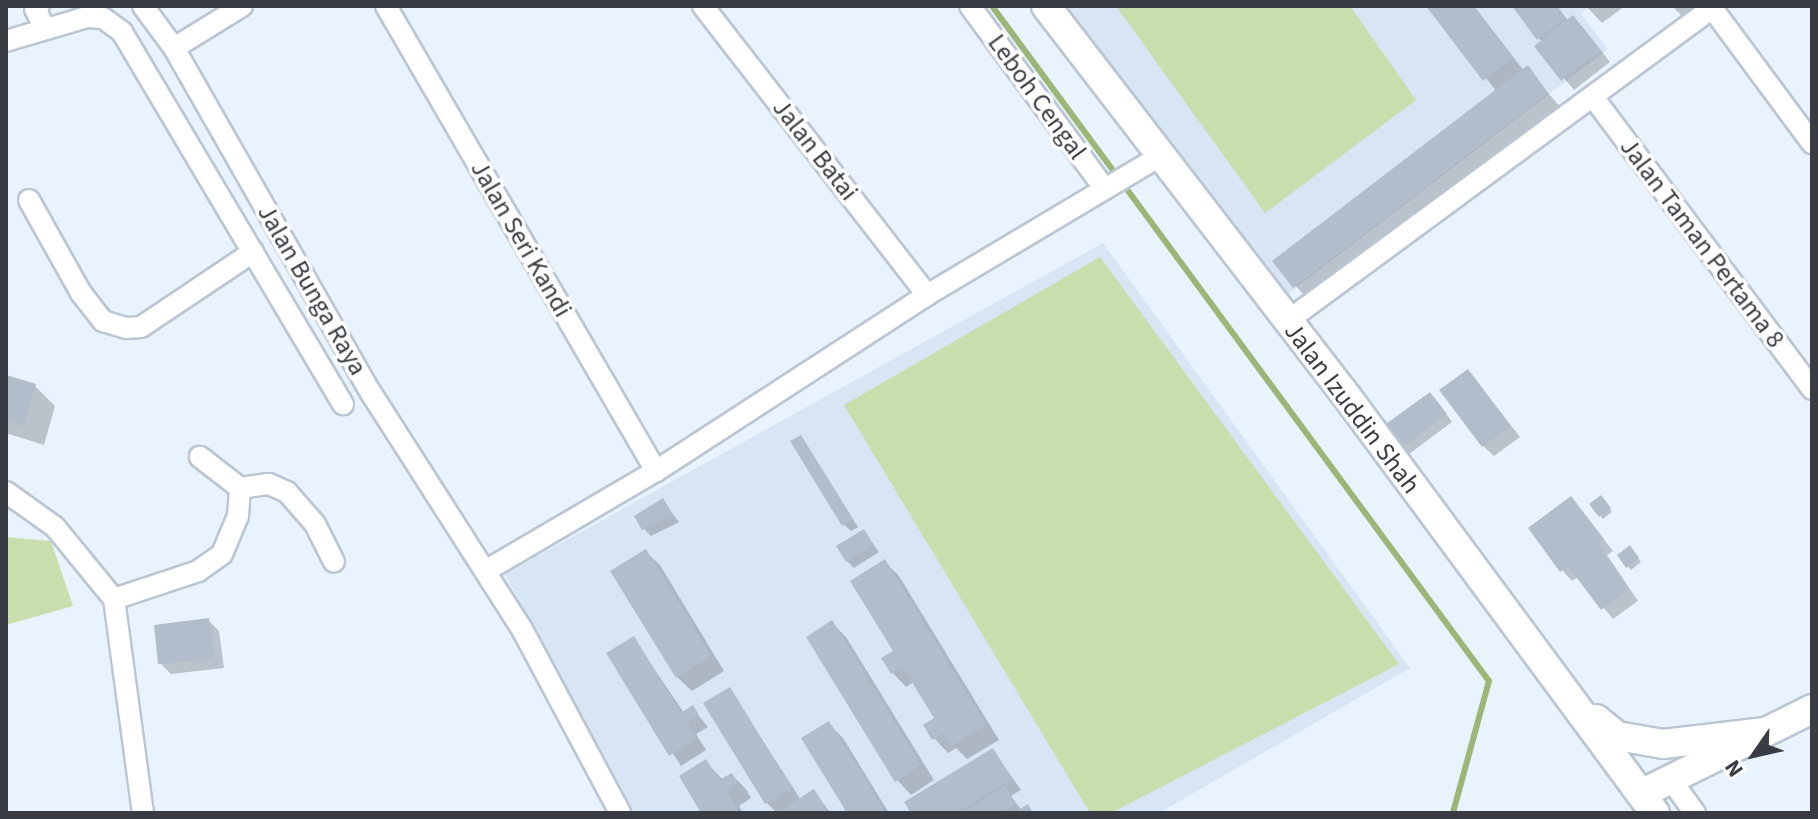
<!DOCTYPE html>
<style>
body{margin:0}
#map{position:relative;width:1818px;height:819px;overflow:hidden;background:#e9f3fe;font-family:"Source Sans 3",sans-serif}
div>[style]{position:absolute}
[style*='--x']{left:calc(var(--x)*1px);top:calc(var(--y)*1px);width:calc(var(--w)*1px);rotate:calc(var(--a)*1deg)}
.built>*{inset:0;background:#d7e5f4}
.green>*{inset:0;background:#c9dead}
.shadow>*{inset:0;background:#0003}
.stream>*{height:6px;margin:-3px;padding:0 3px;transform-origin:3px;border-radius:3px;background:#9cb677}
.building>*{inset:0;background:#b1bdca}
.roads{filter:drop-shadow(2px 0 #bac6d3) drop-shadow(-2px 0 #bac6d3) drop-shadow(0 2px #bac6d3) drop-shadow(0 -2px #bac6d3)}
.street>*{height:20px;margin:-10px;padding:0 10px;transform-origin:10px;border-radius:10px;background:#fff}
.secondary>*{height:28px;margin:-14px;padding:0 14px;transform-origin:14px;border-radius:14px;background:#fff}
span{translate:-50% -50%;white-space:nowrap;text-align:center;line-height:1.15;-webkit-text-stroke:7px #fff;paint-order:stroke}
.street-label{font-size:26px;color:#393d43}
.frame{position:absolute;inset:0;border:8px solid #393d43;pointer-events:none}
.north{position:absolute;left:1714px;top:715px;width:80px;height:80px;-webkit-text-stroke:6px #fff;paint-order:stroke;rotate:236deg;font-size:22px;font-weight:700;line-height:32px;text-align:center;color:#393d43}
.north::after{content:'';display:block;margin:auto;width:28px;height:36px;background:#393d43;clip-path:polygon(50% 0,100% 100%,50% 72%,0 100%)}
</style>
<div id="map">
<div class="built">
<i style="clip-path:polygon(1055px 6px,1589px 6px,1581px 14px,1608px 49px,1280px 300px)"></i>
<i style="clip-path:polygon(1103px 243px,1410px 668px,1159px 813px,632px 813px,505px 574px)"></i>
</div>
<div class="green">
<i style="clip-path:polygon(1116px 6px,1350px 6px,1416px 100px,1265px 213px)"></i>
<i style="clip-path:polygon(1100px 257px,1399px 664px,1111px 813px,1090px 813px,844px 405px)"></i>
<i style="clip-path:polygon(6px 537px,51px 541px,73px 606px,6px 625px)"></i>
</div>
<div class="shadow">
<i style="clip-path:polygon(1429px 6px,1474px 6px,1524px 71px,1527px 68px,1561px 108px,1309px 301px,1274px 261px,1497px 92px)"></i>
<i style="clip-path:polygon(1514px 6px,1557px 6px,1569px 22px,1573px 18px,1584px 29px,1610px 62px,1574px 90px,1537px 46px,1542px 42px)"></i>
<i style="clip-path:polygon(1586px 6px,1625px 6px,1602px 23px)"></i>
<i style="clip-path:polygon(1672px 6px,1707px 6px,1688px 22px)"></i>
<i style="clip-path:polygon(1468px 371px,1520px 437px,1494px 456px,1483px 446px)"></i>
<i style="clip-path:polygon(6px 377px,35px 386px,55px 406px,44px 445px,6px 433px)"></i>
<i style="clip-path:polygon(1437px 401px,1452px 422px,1409px 454px,1402px 447px)"></i>
<i style="clip-path:polygon(801px 437px,858px 527px,851px 531px,844px 525px)"></i>
<i style="clip-path:polygon(1571px 498px,1613px 551px,1607px 555px,1638px 601px,1613px 619px,1578px 577px,1572px 581px,1562px 570px)"></i>
<i style="clip-path:polygon(663px 501px,679px 522px,651px 536px,644px 529px)"></i>
<i style="clip-path:polygon(1604px 501px,1612px 512px,1603px 519px,1592px 505px)"></i>
<i style="clip-path:polygon(864px 531px,879px 552px,854px 568px,847px 561px)"></i>
<i style="clip-path:polygon(645px 551px,660px 565px,724px 671px,692px 691px,677px 677px)"></i>
<i style="clip-path:polygon(1632px 551px,1641px 562px,1631px 570px,1619px 556px)"></i>
<i style="clip-path:polygon(885px 562px,899px 576px,999px 740px,967px 759px,956px 748px,948px 753px,934px 738px,937px 719px,914px 682px,906px 687px,892px 672px,896px 652px)"></i>
<i style="clip-path:polygon(208px 620px,219px 631px,224px 668px,171px 674px,160px 663px)"></i>
<i style="clip-path:polygon(832px 623px,846px 637px,934px 780px,911px 795px,897px 780px)"></i>
<i style="clip-path:polygon(634px 639px,684px 713px,692px 708px,708px 727px,696px 734px,706px 750px,681px 766px,609px 654px)"></i>
<i style="clip-path:polygon(730px 690px,801px 800px,814px 792px,831px 813px,777px 813px,767px 803px)"></i>
<i style="clip-path:polygon(829px 724px,843px 738px,889px 813px,849px 813px)"></i>
<i style="clip-path:polygon(993px 750px,1021px 790px,1011px 796px,1022px 811px,1027px 807px,1033px 813px,914px 813px)"></i>
<i style="clip-path:polygon(706px 762px,723px 780px,732px 775px,746px 789px,751px 798px,739px 806px,743px 813px,703px 813px)"></i>
</div>
<div class="stream">
<i style="--x:992;--y:6;--w:838;--a:53.64"></i>
<i style="--x:1489;--y:681;--w:137;--a:105.3"></i>
</div>
<div class="building">
<i style="clip-path:polygon(1426px 6px,1473px 6px,1513px 58px,1483px 81px)"></i>
<i style="clip-path:polygon(1512px 6px,1556px 6px,1565px 18px,1537px 40px)"></i>
<i style="clip-path:polygon(1573px 15px,1601px 51px,1561px 81px,1534px 46px)"></i>
<i style="clip-path:polygon(1528px 65px,1548px 93px,1293px 288px,1272px 261px)"></i>
<i style="clip-path:polygon(1468px 369px,1511px 426px,1482px 447px,1439px 390px)"></i>
<i style="clip-path:polygon(6px 375px,36px 384px,23px 426px,6px 420px)"></i>
<i style="clip-path:polygon(1430px 392px,1447px 414px,1400px 449px,1383px 426px)"></i>
<i style="clip-path:polygon(801px 435px,853px 519px,842px 526px,790px 441px)"></i>
<i style="clip-path:polygon(1601px 495px,1611px 508px,1599px 517px,1589px 504px)"></i>
<i style="clip-path:polygon(1571px 496px,1604px 539px,1598px 543px,1628px 589px,1601px 610px,1568px 566px,1560px 572px,1528px 528px)"></i>
<i style="clip-path:polygon(663px 498px,673px 515px,642px 530px,634px 516px)"></i>
<i style="clip-path:polygon(864px 529px,874px 545px,846px 562px,836px 546px)"></i>
<i style="clip-path:polygon(1630px 545px,1639px 558px,1626px 568px,1617px 555px)"></i>
<i style="clip-path:polygon(646px 549px,711px 656px,676px 678px,610px 571px)"></i>
<i style="clip-path:polygon(885px 559px,986px 725px,951px 746px,943px 733px,932px 740px,923px 725px,934px 718px,902px 666px,891px 674px,881px 658px,893px 651px,850px 581px)"></i>
<i style="clip-path:polygon(209px 618px,214px 658px,158px 664px,154px 625px)"></i>
<i style="clip-path:polygon(832px 620px,921px 765px,895px 782px,806px 637px)"></i>
<i style="clip-path:polygon(634px 636px,681px 713px,693px 705px,699px 715px,687px 723px,697px 739px,669px 756px,606px 653px)"></i>
<i style="clip-path:polygon(730px 687px,792px 788px,765px 804px,703px 703px)"></i>
<i style="clip-path:polygon(829px 721px,886px 813px,847px 813px,801px 738px)"></i>
<i style="clip-path:polygon(993px 748px,1012px 779px,956px 813px,911px 813px,904px 802px)"></i>
<i style="clip-path:polygon(706px 759px,719px 780px,732px 773px,738px 783px,726px 791px,740px 813px,701px 813px,679px 776px)"></i>
<i style="clip-path:polygon(1005px 786px,1015px 804px,1000px 813px,962px 813px)"></i>
<i style="clip-path:polygon(814px 789px,829px 813px,783px 813px,781px 810px)"></i>
<i style="clip-path:polygon(1028px 804px,1033px 813px,1014px 813px)"></i>
</div>
<div class="roads">
<div class="street">
<i style="--x:39;--y:6;--w:5;--a:143"></i>
<i style="--x:35;--y:9;--w:20;--a:63"></i>
<i style="--x:143;--y:6;--w:52;--a:53.6"></i>
<i style="--x:174;--y:48;--w:397;--a:60.3"></i>
<i style="--x:371;--y:393;--w:282;--a:57.4"></i>
<i style="--x:523;--y:631;--w:206;--a:61.9"></i>
<i style="--x:386;--y:6;--w:538;--a:59.86"></i>
<i style="--x:703;--y:6;--w:366;--a:52.2"></i>
<i style="--x:970;--y:6;--w:227;--a:53.6"></i>
<i style="--x:1712;--y:8;--w:168;--a:53.5"></i>
<i style="--x:6;--y:41;--w:84;--a:-16.5"></i>
<i style="--x:87;--y:17;--w:16;--a:4"></i>
<i style="--x:103;--y:18;--w:24;--a:36"></i>
<i style="--x:122;--y:32;--w:433;--a:59.3"></i>
<i style="--x:174;--y:48;--w:80;--a:-31.7"></i>
<i style="--x:1593;--y:97;--w:365;--a:53.1"></i>
<i style="--x:29;--y:200;--w:107;--a:60.8"></i>
<i style="--x:81;--y:293;--w:36;--a:52"></i>
<i style="--x:103;--y:321;--w:24;--a:17"></i>
<i style="--x:126;--y:328;--w:15;--a:-4"></i>
<i style="--x:141;--y:327;--w:135;--a:-33.8"></i>
<i style="--x:1286;--y:322;--w:533;--a:-36.38"></i>
<i style="--x:240;--y:488;--w:29;--a:-8"></i>
<i style="--x:269;--y:484;--w:20;--a:24"></i>
<i style="--x:287;--y:492;--w:43;--a:48.8"></i>
<i style="--x:315;--y:524;--w:42;--a:63.4"></i>
<i style="--x:6;--y:492;--w:60;--a:35.5"></i>
<i style="--x:55;--y:527;--w:93;--a:50.7"></i>
<i style="--x:114;--y:599;--w:216;--a:82.3"></i>
<i style="--x:487;--y:570;--w:196;--a:-30.4"></i>
<i style="--x:656;--y:471;--w:323;--a:-33"></i>
<i style="--x:927;--y:295;--w:271;--a:-30.8"></i>
<i style="--x:114;--y:599;--w:89;--a:-18.4"></i>
<i style="--x:198;--y:571;--w:29;--a:-35"></i>
<i style="--x:222;--y:554;--w:41;--a:-67.2"></i>
<i style="--x:238;--y:516;--w:28;--a:-86"></i>
<i style="--x:240;--y:488;--w:51;--a:-142.2"></i>
<i style="--x:1671;--y:780;--w:41;--a:54"></i>
</div>
<div class="secondary">
<i style="--x:1046;--y:6;--w:485;--a:52.4"></i>
<i style="--x:1342;--y:390;--w:526;--a:53.5"></i>
<i style="--x:1596;--y:719;--w:27;--a:39"></i>
<i style="--x:1617;--y:736;--w:47;--a:9.9"></i>
<i style="--x:1663;--y:744;--w:103;--a:-6.7"></i>
<i style="--x:1641;--y:794;--w:191;--a:-26.4"></i>
</div>
</div>
<div class="street-label">
<span style="left:1037px;top:97px;rotate:54deg">Leboh Cengal</span>
<span style="left:815px;top:150px;rotate:52deg">Jalan Batai</span>
<span style="left:521px;top:239px;rotate:60deg">Jalan Seri Kandi</span>
<span style="left:1702px;top:243px;rotate:53deg">Jalan Taman Pertama 8</span>
<span style="left:312px;top:290px;rotate:60deg">Jalan Bunga Raya</span>
<span style="left:1352px;top:408px;rotate:53deg">Jalan Izuddin Shah</span>
</div>
<div class="frame"></div>
<div class="north">N</div>
</div>
